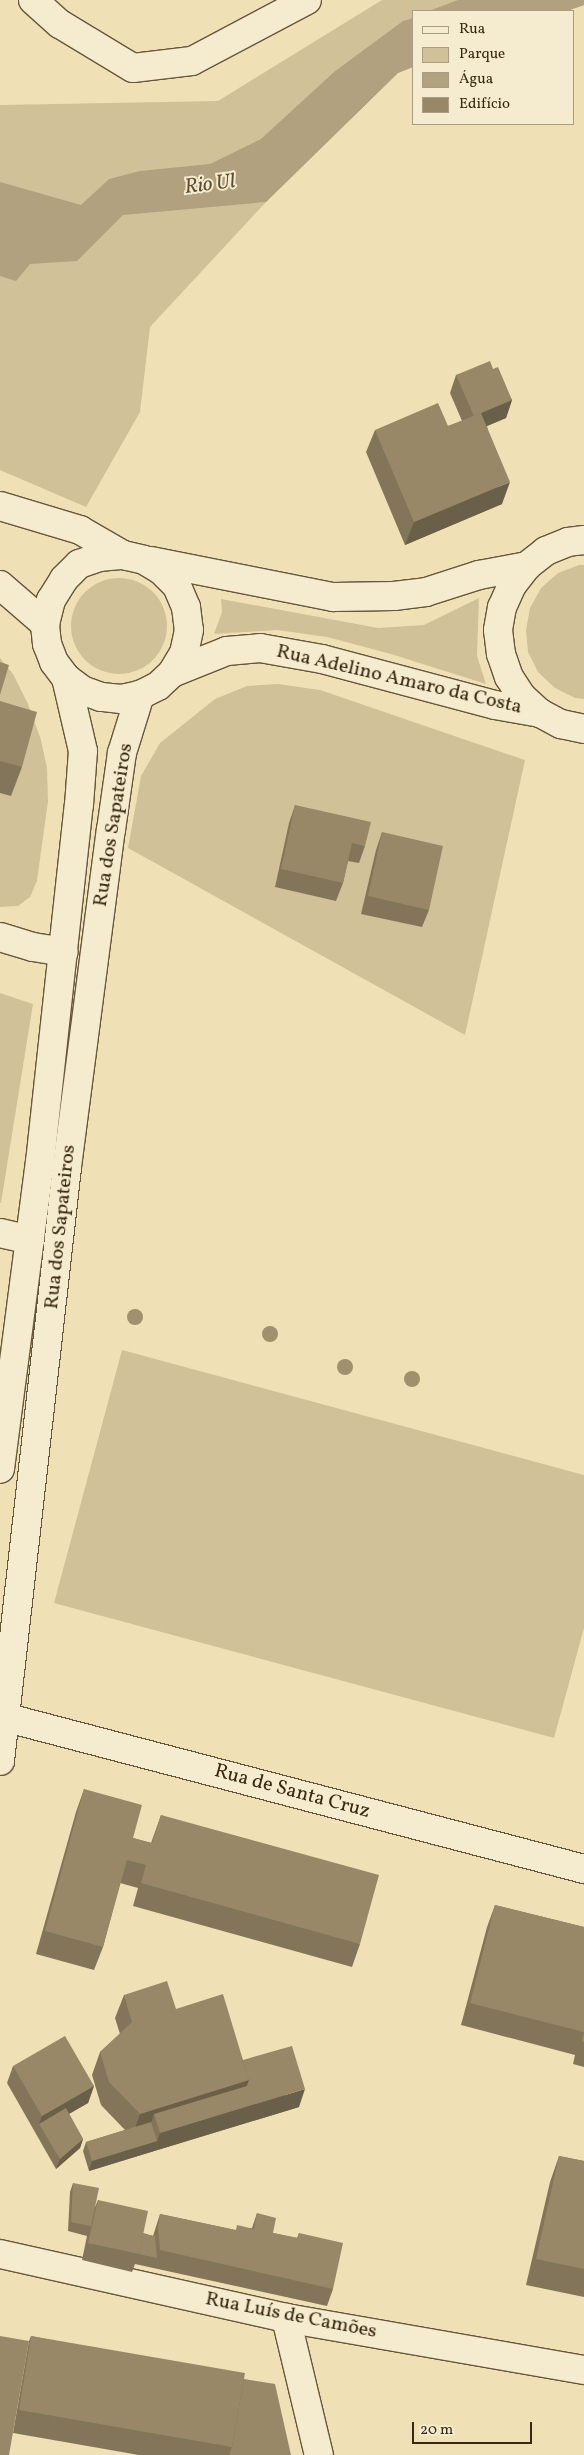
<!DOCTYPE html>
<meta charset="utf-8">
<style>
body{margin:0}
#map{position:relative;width:584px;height:2455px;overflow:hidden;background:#f0e0b5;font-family:Vollkorn,serif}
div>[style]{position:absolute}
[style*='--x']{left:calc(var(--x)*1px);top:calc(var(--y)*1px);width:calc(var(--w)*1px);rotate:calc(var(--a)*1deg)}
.green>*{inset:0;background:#d1c199}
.round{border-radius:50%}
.water>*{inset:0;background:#b1a17e}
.roads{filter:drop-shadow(1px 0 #66563b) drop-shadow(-1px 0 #66563b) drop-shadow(0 1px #66563b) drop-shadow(0 -1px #66563b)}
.street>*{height:28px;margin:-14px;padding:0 14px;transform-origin:14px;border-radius:14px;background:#f5ebcf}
.secondary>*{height:28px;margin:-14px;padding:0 14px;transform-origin:14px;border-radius:14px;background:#f5ebcf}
.trees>*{width:16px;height:16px;margin:-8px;border-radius:50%;background:#a0906e}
.wall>*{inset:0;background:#837559}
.shaded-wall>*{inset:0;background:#6a5f48}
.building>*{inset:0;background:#988867}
span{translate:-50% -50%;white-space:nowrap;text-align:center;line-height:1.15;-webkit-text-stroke:4px #f5ebcf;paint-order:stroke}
.street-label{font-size:20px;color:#382812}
.water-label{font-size:21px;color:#5c4c32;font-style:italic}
.legend{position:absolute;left:412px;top:10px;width:162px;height:115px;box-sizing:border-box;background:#f5ebcf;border:1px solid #a99d83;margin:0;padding:6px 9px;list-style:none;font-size:15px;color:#382812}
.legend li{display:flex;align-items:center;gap:10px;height:25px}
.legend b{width:25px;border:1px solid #a99d83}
.scale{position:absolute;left:412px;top:2422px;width:120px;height:22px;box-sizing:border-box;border:2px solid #382812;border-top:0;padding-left:6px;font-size:15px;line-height:18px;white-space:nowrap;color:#382812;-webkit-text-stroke:4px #f5ebcf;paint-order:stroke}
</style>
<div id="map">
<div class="green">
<i style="clip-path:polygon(382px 0,584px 0,584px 5px,567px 11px,413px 11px,413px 67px,398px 73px,266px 202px,150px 327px,140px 412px,86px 507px,0 470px,0 105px,218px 101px)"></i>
<i style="clip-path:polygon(579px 565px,584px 565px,584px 699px,575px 698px,555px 688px,538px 672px,528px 652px,526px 630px,530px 608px,541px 588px,558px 573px)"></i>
<i class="round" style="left:71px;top:578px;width:96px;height:96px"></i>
<i style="clip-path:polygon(479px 598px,477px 656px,486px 684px,391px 654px,327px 637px,277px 630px,214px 634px,222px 612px,221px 599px,378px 628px,424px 625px)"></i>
<i style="clip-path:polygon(0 658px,13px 674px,28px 704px,41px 740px,47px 768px,48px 801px,37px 881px,30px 897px,18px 906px,0 907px,0 793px,11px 795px,0 733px)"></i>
<i style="clip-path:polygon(278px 684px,320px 690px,525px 760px,465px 1035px,128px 848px,141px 776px,160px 743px,215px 699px,247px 686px)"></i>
<i style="clip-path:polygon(0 993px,33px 1004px,1px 1203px,0 1203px)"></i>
<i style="clip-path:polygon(122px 1350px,584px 1475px,584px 1628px,554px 1738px,54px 1603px)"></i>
</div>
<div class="water">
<i style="clip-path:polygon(458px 0,584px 0,584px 5px,567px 11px,429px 11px)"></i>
<i style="clip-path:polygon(413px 18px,413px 67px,398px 73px,266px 202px,123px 215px,77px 261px,30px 264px,16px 281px,0 276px,0 182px,81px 205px,109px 179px,140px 171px,210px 164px,261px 139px,334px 72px,403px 21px)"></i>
</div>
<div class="roads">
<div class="street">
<i style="--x:33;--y:0;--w:36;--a:42"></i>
<i style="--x:60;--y:24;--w:85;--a:31.1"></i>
<i style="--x:133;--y:68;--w:59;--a:-6.8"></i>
<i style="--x:192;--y:61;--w:130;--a:-27.9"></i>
<i style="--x:0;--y:937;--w:34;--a:17"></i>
<i style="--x:33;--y:947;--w:31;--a:9"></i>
<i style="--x:0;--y:1233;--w:31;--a:13"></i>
<i style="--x:0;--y:1716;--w:604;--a:14.68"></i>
<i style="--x:0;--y:2254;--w:293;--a:12.6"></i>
<i style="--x:286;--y:2318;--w:303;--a:9.9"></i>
<i style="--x:286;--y:2318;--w:141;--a:76.5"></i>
</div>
<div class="secondary">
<i style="--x:0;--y:506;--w:84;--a:16.7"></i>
<i style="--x:80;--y:530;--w:50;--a:30.2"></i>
<i style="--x:123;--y:555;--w:22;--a:13"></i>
<i style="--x:144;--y:560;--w:21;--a:31"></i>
<i style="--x:162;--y:571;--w:21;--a:45"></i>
<i style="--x:177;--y:586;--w:23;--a:67"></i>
<i style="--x:186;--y:607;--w:23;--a:83"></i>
<i style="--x:189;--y:630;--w:24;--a:102"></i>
<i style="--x:184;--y:653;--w:23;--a:121"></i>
<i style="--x:172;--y:673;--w:19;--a:137"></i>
<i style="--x:158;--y:686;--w:20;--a:153"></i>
<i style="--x:140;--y:695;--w:19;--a:168"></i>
<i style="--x:121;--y:699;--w:20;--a:-174"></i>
<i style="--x:101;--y:697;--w:20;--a:-160"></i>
<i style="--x:82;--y:690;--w:20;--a:-143"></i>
<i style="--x:66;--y:678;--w:20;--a:-127"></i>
<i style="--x:54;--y:662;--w:19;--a:-111"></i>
<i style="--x:47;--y:644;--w:20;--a:-96"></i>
<i style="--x:45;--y:624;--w:25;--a:-76"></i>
<i style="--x:51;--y:600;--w:25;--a:-58"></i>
<i style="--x:64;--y:579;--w:21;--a:-45"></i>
<i style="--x:79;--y:564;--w:21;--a:-19"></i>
<i style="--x:99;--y:557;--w:24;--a:-5"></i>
<i style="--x:584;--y:540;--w:16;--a:173"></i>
<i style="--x:568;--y:542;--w:24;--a:158"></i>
<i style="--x:546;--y:551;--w:24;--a:142"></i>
<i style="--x:527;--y:566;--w:24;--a:128"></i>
<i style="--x:512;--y:585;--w:24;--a:114"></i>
<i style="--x:502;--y:607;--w:23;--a:100"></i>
<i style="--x:498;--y:630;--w:24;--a:83"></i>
<i style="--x:501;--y:654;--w:24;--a:71"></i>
<i style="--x:509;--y:677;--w:24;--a:57"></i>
<i style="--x:522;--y:697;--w:24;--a:42"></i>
<i style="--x:540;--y:713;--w:24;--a:28"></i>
<i style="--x:561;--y:724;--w:24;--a:12"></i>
<i style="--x:151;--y:561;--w:186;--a:11.2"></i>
<i style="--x:333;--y:597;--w:61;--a:-0.9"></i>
<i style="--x:394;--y:596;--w:32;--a:-7"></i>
<i style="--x:426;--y:592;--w:56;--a:-17.8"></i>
<i style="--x:479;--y:575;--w:49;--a:-10.6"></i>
<i style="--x:0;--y:585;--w:60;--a:40.9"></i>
<i style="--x:172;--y:673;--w:59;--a:-21.8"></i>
<i style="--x:227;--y:651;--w:33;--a:-5"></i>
<i style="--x:260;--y:648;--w:63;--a:10.1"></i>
<i style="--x:322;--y:659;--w:179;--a:14.9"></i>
<i style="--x:495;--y:705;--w:46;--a:10.1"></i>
<i style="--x:0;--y:1469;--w:310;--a:-82.6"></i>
<i style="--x:40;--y:1162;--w:359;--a:-83.8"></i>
<i style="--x:79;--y:805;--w:54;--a:-85.8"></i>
<i style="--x:83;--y:751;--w:75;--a:-103.1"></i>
<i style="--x:0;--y:1761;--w:598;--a:-83.56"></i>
<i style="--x:67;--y:1167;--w:340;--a:-82.6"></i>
<i style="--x:111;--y:830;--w:78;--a:-81.9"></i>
<i style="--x:122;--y:753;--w:61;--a:-72.8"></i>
</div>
</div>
<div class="trees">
<i style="left:135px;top:1317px"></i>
<i style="left:270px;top:1334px"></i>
<i style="left:345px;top:1367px"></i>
<i style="left:412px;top:1379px"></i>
</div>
<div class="wall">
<i style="clip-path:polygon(493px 369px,512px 400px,506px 418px,487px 426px,502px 504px,405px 545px,366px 452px,375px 430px,448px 426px,462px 421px,450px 393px,456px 375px)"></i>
<i style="clip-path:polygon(0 701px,22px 767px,11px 796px,0 793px)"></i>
<i style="clip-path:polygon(295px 805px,365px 846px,359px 863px,348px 861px,343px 883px,336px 901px,275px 887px,289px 823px)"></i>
<i style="clip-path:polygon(382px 832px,429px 910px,422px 927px,361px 914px,376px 850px)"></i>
<i style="clip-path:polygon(84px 1789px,133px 1838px,151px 1843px,161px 1815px,360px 1944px,352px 1967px,133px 1906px,138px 1888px,120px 1883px,103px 1947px,94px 1970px,36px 1954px,76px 1812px)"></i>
<i style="clip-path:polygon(495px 1905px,584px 1927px,584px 2067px,573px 2064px,575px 2055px,461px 2025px,487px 1927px)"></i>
<i style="clip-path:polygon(124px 1995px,176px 2009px,243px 2060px,299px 2107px,89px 2171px,83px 2151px,86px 2142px,125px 2130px,101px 2105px,92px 2075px,100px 2052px,120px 2034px,115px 2018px)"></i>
<i style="clip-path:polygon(13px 2066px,94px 2086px,88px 2103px,69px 2114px,83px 2139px,80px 2148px,56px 2169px,7px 2083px)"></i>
<i style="clip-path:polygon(559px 2156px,584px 2161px,584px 2297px,526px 2285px,550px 2182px)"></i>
<i style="clip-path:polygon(73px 2183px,95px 2207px,98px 2200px,143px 2233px,153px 2236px,160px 2214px,235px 2230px,252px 2228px,257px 2213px,273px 2233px,297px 2238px,299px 2233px,333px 2289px,327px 2306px,135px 2264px,132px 2272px,82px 2260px,87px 2236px,68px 2231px,70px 2192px)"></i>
<i style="clip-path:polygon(31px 2336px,244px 2379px,291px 2455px,139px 2455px,13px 2433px,29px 2341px)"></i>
</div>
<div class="shaded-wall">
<i style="clip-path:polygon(512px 400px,506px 418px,468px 434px,474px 416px)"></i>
<i style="clip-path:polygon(510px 482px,502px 504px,405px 545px,414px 522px)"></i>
<i style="clip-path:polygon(249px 2080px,241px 2103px,154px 2114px,148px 2132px,132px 2137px,140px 2114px)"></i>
<i style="clip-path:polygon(94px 2086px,88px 2103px,42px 2129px,39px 2124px,42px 2116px)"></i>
<i style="clip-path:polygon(305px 2089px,299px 2107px,154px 2151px,160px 2133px)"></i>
<i style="clip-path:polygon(83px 2139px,80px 2148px,56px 2169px,60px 2159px)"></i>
<i style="clip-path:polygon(157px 2141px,154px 2151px,89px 2171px,92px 2161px)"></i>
</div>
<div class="building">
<i style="clip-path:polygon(490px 361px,493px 369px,498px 367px,512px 400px,474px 416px,456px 375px)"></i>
<i style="clip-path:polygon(438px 403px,448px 426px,481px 413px,510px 482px,414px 522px,375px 430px)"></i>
<i style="clip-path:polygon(0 662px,9px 665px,0 695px)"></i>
<i style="clip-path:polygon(0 701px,37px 712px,22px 767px,0 761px)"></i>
<i style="clip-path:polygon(295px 805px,371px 822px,365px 846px,352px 843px,343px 883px,281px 869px)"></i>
<i style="clip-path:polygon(382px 832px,443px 846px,429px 910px,368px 896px)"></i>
<i style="clip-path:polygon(84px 1789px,142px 1805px,133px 1838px,152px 1843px,161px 1815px,379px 1875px,360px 1944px,141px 1883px,146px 1865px,127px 1860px,103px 1947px,45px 1931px)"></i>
<i style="clip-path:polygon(495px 1905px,584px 1927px,584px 2042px,582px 2041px,584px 2032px,470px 2003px)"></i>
<i style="clip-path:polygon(167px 1981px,176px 2009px,223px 1994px,249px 2080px,140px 2114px,109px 2082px,100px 2052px,132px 2022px,124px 1995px)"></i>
<i style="clip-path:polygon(65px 2036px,94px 2086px,42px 2116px,13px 2066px)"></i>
<i style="clip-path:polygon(292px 2046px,305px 2089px,160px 2133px,154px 2114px,247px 2086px,249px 2080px,243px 2060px)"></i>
<i style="clip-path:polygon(66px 2108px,83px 2139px,60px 2159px,39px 2124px)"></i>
<i style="clip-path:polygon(151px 2122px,157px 2141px,92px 2161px,86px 2142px)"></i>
<i style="clip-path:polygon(559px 2156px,584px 2161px,584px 2269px,536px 2259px)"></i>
<i style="clip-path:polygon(73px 2183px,99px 2188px,91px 2226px,71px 2222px)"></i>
<i style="clip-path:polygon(98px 2200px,148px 2211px,139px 2254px,88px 2243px)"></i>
<i style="clip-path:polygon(257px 2213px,276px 2218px,273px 2233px,298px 2238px,299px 2233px,343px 2243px,333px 2289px,160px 2250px,158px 2228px,160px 2214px,236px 2230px,237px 2225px,254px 2229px)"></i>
<i style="clip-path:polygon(143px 2234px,155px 2236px,157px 2258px,138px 2254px,139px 2254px)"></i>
<i style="clip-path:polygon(0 2336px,29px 2341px,9px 2455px,0 2455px)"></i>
<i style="clip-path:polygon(31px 2336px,245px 2373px,232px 2447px,19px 2410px)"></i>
<i style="clip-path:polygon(244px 2379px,275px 2384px,291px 2455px,230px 2455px,230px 2452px,232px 2447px)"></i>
</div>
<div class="street-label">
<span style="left:399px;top:680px;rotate:13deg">Rua Adelino Amaro da Costa</span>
<span style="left:114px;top:825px;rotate:-81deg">Rua dos Sapateiros</span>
<span style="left:61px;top:1227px;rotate:-84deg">Rua dos Sapateiros</span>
<span style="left:292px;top:1792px;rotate:15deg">Rua de Santa Cruz</span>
<span style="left:291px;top:2316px;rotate:11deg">Rua Luís de Camões</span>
</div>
<div class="water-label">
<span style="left:210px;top:185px;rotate:-7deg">Rio Ul</span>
</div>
<ul class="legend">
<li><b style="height:6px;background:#f5ebcf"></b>Rua</li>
<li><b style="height:14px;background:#d1c199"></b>Parque</li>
<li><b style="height:14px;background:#b1a17e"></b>Água</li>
<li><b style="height:14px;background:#988867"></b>Edifício</li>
</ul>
<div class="scale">20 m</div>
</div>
